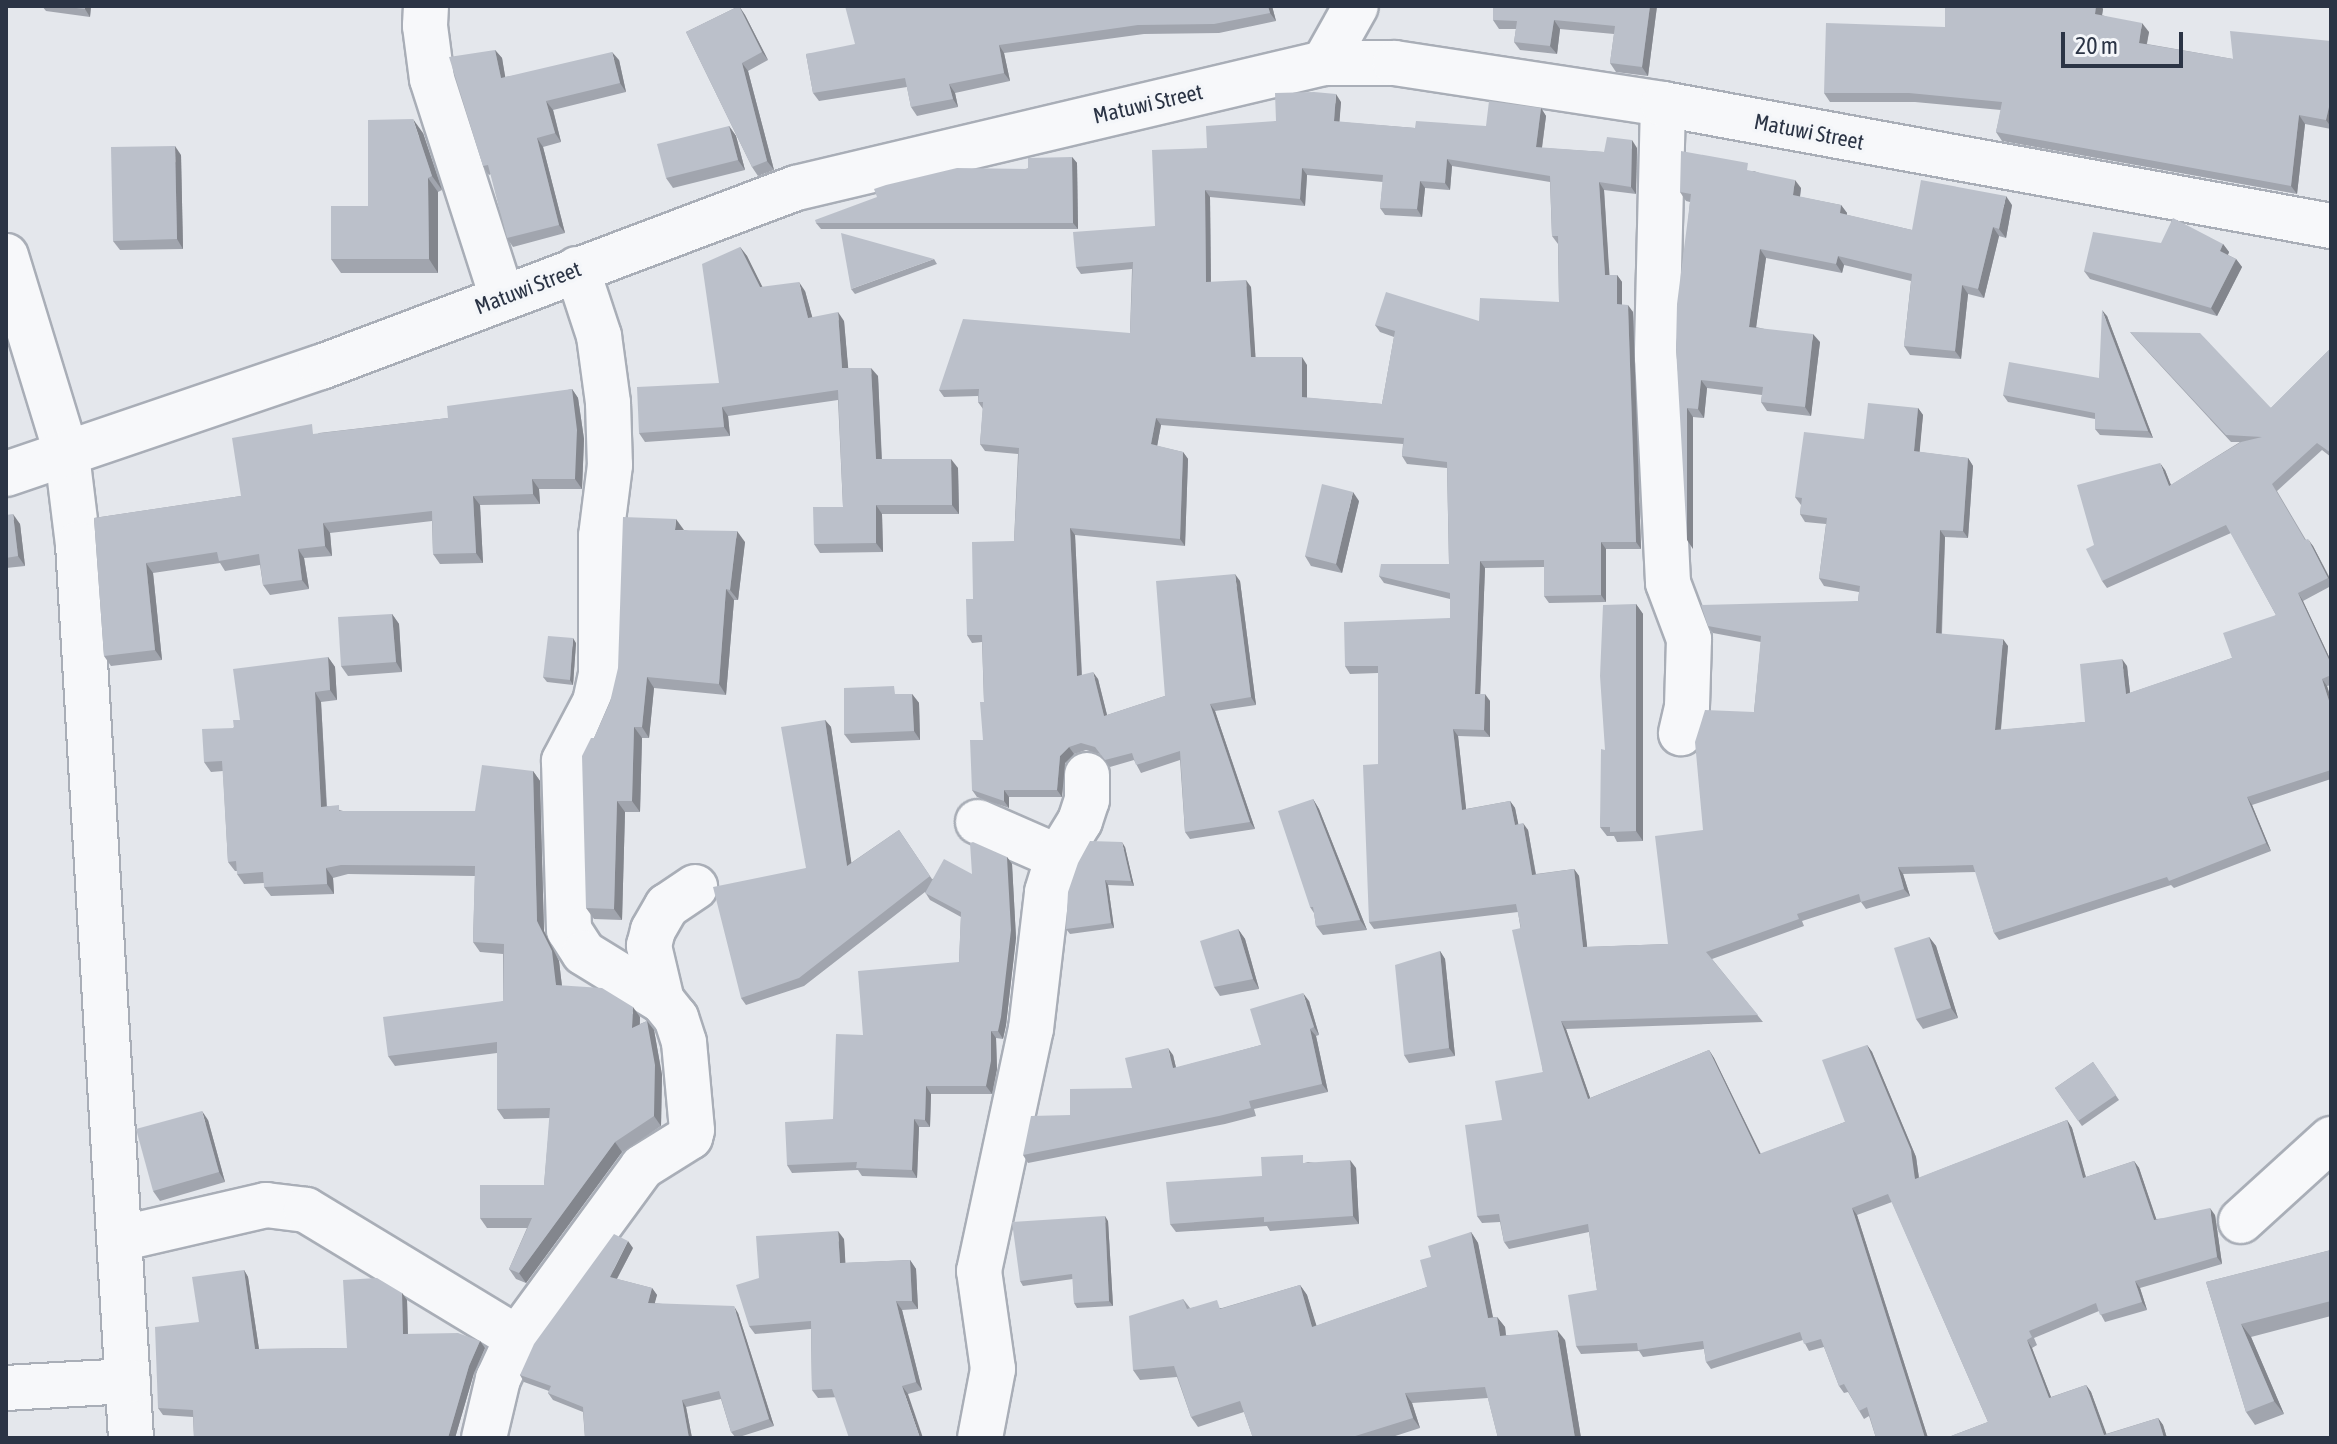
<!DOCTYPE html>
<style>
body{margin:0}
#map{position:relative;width:2337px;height:1444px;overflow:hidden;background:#e4e7ec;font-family:"Asap Condensed",sans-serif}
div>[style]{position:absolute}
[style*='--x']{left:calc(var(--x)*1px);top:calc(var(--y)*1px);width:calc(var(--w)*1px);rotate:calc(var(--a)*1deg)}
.roads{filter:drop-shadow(2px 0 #a9aeb7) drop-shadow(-2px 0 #a9aeb7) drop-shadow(0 2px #a9aeb7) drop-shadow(0 -2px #a9aeb7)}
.minor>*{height:44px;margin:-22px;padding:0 22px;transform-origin:22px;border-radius:22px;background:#f7f8fa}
.wall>*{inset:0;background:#a1a5ae}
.shaded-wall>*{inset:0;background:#83868d}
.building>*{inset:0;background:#bbc0ca}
span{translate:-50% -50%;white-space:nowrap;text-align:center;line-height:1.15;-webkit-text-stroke:7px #f4f6f9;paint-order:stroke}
.street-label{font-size:22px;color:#2b3445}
.frame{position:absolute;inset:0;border:8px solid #2b3445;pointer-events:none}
.scale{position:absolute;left:2061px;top:32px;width:122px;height:36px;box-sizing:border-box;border:4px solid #2b3445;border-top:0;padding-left:10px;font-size:24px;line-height:28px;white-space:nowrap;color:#2b3445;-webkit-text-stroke:6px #f4f6f9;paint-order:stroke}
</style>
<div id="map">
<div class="roads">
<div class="minor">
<i style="--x:426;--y:6;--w:20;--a:93"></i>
<i style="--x:425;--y:26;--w:53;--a:82.5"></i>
<i style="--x:432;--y:79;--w:229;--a:72.2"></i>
<i style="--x:1324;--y:63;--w:65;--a:-60.7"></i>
<i style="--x:1663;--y:104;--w:253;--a:91.4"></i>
<i style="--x:1657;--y:357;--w:226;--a:87.2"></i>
<i style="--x:1668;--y:583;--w:60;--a:69.4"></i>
<i style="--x:1689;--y:639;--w:68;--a:91.7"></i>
<i style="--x:1687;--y:707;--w:27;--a:103"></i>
<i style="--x:6;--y:256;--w:208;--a:73"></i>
<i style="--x:67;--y:455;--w:90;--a:83"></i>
<i style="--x:78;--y:544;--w:896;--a:86.61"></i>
<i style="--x:577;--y:269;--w:71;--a:71.8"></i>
<i style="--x:599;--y:336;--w:68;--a:82.3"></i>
<i style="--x:608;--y:403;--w:62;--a:88.2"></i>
<i style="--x:610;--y:465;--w:72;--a:97.2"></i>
<i style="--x:601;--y:536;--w:138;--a:90"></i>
<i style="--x:601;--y:674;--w:29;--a:102"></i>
<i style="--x:595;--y:702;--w:67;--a:117.7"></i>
<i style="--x:564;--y:761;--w:169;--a:88.3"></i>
<i style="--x:569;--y:930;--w:27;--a:57"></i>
<i style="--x:584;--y:953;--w:92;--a:31.6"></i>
<i style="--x:6;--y:474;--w:333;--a:-18.8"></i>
<i style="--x:321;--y:367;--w:508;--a:-20.65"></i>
<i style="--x:796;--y:188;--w:543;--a:-13.32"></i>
<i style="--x:1324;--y:63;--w:71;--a:0"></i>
<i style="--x:1395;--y:63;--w:271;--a:8.7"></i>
<i style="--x:1663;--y:104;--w:679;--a:10.35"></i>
<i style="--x:978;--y:822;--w:87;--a:23.6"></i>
<i style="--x:2241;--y:1221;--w:122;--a:-42.3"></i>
<i style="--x:119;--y:1239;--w:151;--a:-13"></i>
<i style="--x:266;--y:1205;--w:40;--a:7.1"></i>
<i style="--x:306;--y:1210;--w:247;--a:31.2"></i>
<i style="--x:6;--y:1388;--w:122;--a:-3.3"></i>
<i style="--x:484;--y:1438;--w:61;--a:-76.7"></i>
<i style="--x:498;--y:1379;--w:45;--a:-65.1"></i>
<i style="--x:517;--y:1338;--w:212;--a:-53.8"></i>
<i style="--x:642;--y:1167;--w:57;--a:-32"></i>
<i style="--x:690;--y:1137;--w:7;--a:-74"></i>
<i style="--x:692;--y:1130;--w:88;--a:-95.2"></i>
<i style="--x:684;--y:1042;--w:25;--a:-108"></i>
<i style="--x:676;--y:1018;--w:22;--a:-129"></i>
<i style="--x:662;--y:1001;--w:57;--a:-103.3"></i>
<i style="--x:649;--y:946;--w:16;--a:-76"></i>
<i style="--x:653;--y:930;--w:28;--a:-60"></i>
<i style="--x:667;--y:906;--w:34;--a:-34"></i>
<i style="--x:980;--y:1438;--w:70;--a:-79.3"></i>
<i style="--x:993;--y:1369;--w:99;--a:-98.1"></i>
<i style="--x:979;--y:1271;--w:248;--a:-77.9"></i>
<i style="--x:1031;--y:1029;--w:138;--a:-83.3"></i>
<i style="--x:1047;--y:892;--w:37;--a:-73"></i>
<i style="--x:1058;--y:857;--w:42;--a:-58.6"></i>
<i style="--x:1080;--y:821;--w:22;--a:-72"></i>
<i style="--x:1087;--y:800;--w:25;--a:-90"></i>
</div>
</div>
<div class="wall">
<i style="clip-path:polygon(42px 6px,91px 6px,90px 17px,46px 11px)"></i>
<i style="clip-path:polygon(739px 6px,745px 15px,768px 60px,748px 71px,774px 170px,758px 176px,752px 167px,686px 32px)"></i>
<i style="clip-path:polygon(1272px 6px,1276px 21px,1219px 33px,1144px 34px,1004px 53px,1010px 81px,955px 93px,958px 107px,917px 116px,911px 107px,907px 87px,819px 101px,813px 93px,806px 54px)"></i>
<i style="clip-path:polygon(1657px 6px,1648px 76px,1616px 72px,1610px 63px,1614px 34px,1560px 29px,1557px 54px,1520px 50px,1514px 42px,1516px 29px,1499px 29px,1493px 20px)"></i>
<i style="clip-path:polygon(1945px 6px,2101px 6px,2103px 9px,2102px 15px,2149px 32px,2147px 44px,2233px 59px,2331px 41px,2331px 129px,2305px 124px,2297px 194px,2002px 141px,1996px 132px,2001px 110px,1915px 102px,1830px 102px,1824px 93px,1945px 27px)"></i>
<i style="clip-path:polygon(495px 50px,502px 58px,505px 77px,619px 60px,626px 92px,553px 110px,561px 142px,543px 147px,565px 233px,513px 247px,507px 238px,491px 174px,489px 175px,483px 166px)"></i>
<i style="clip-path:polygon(evenodd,1341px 102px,1339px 122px,1415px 128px,1486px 126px,1541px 108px,1546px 116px,1542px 148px,1604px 152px,1637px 148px,1636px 194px,1604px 190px,1609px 275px,1617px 275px,1622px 282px,1622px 305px,1633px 312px,1641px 549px,1606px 549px,1606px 602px,1549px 603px,1544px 596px,1544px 567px,1485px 568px,1480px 694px,1490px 701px,1490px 737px,1458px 736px,1466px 809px,1510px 801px,1515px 808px,1518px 824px,1528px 830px,1536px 874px,1574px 869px,1579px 876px,1587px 947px,1668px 944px,1703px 830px,1754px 712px,1761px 642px,1713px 633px,1708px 626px,1858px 601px,1859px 592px,1824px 586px,1819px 578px,1826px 524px,1805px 522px,1800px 514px,1801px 505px,1795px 497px,1864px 439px,1918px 408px,1923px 415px,1919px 452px,1968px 458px,1973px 466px,1968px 538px,1945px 537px,1942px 634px,2008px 646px,2001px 730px,2085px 722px,2127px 666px,2130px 693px,2232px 658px,2276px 615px,2231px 533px,2107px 588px,2102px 581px,2094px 545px,2165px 470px,2171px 485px,2240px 442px,2231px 442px,2136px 339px,2130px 332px,2271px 408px,2331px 348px,2331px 457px,2322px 450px,2277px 491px,2306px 540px,2313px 546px,2331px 580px,2331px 586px,2303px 601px,2331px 661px,2331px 685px,2327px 686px,2331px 699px,2331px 779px,2252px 805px,2271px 851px,2174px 888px,2171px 885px,1999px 940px,1994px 933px,1976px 872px,1903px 874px,1910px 896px,1866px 909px,1861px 902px,1802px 921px,1804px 926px,1712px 959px,1763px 1022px,1566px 1029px,1590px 1098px,1709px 1050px,1714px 1058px,1761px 1154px,1845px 1122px,1867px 1045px,1872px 1052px,1916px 1157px,1919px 1178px,2067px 1120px,2072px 1128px,2086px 1177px,2134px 1161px,2139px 1168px,2156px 1219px,2215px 1215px,2222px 1264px,2140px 1288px,2147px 1310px,2105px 1322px,2099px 1311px,2034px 1338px,2037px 1345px,2032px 1348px,2051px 1397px,2086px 1385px,2091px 1392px,2106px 1434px,2158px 1418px,2163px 1425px,2167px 1438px,1946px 1438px,1988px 1422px,1892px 1202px,1857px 1215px,1928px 1438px,1876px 1438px,1869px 1416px,1864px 1419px,1848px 1392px,1844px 1393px,1839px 1386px,1824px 1347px,1809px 1351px,1803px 1340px,1711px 1369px,1706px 1362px,1704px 1349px,1643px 1357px,1639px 1351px,1581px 1354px,1576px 1346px,1597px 1290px,1589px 1232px,1509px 1249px,1504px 1242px,1500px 1222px,1482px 1223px,1477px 1216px,1502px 1120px,1543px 1072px,1518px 912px,1374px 929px,1369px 922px,1378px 764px,1378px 673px,1350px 674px,1345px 666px,1450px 618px,1450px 599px,1384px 583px,1379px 576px,1449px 564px,1447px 468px,1407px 464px,1402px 456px,1403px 444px,1161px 425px,1157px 446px,1183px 452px,1188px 459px,1185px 546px,1075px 535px,1082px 675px,1098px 679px,1107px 715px,1165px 696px,1240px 581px,1256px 705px,1215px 711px,1255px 829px,1190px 839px,1185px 832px,1180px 760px,1141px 773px,1134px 760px,1110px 767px,1100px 754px,1086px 750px,1074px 754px,1065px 763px,1062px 797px,1009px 797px,1009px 808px,977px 797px,972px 790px,983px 740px,984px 702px,982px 642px,972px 643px,967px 635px,973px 599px,1014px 541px,1018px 454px,985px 451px,980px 444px,983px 409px,978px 402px,978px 396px,944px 397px,939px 390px,1130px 333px,1132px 269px,1081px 274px,1076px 267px,1155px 226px,1207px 148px,1276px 121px,1341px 102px,1452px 166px,1550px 182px,1552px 236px,1558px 244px,1559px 302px,1479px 321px,1375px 325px,1380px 332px,1394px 337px,1382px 404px,1307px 398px,1307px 365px,1255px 357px,1251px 287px,1211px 282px,1210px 197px,1305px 206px,1307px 175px,1383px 182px,1380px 208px,1385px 215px,1422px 217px,1425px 188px,1450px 190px,1452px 166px)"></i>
<i style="clip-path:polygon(729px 126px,736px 136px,745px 170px,673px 188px,666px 178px)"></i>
<i style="clip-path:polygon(423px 133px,442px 190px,438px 192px,438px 273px,341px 273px,331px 259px,368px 206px)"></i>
<i style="clip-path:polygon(181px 155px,183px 249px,120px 250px,113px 241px)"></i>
<i style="clip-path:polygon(1072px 157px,1077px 163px,1078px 229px,821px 229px,816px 223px)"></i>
<i style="clip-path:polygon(1754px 171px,1801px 188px,1800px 197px,1841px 205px,1847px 213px,1847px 215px,1912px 230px,2012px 205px,2006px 238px,1999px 236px,1984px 298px,1968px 294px,1961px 359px,1910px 355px,1904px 346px,1911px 281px,1844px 265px,1842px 273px,1766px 258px,1756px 327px,1820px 342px,1811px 416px,1767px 411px,1761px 402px,1762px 395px,1707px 388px,1704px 418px,1693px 417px,1693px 549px,1676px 348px,1690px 202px,1686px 201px,1680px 192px)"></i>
<i style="clip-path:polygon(2161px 243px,2223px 244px,2229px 252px,2228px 255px,2236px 259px,2242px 267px,2217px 316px,2090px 279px,2084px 271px)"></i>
<i style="clip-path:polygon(740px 247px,747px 256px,762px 287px,805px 291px,812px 317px,844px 321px,848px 368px,878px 376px,882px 459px,958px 468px,959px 514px,882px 514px,883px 552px,820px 553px,814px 544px,843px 507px,838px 400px,728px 416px,730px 436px,645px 442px,639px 433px,719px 383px)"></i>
<i style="clip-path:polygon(934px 259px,937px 264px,855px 294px,851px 289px)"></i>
<i style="clip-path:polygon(2107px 316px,2153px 438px,2100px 435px,2095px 429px,2095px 419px,2008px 402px,2003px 395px,2099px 378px)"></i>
<i style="clip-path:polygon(572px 389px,578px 398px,584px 439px,582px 489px,539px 489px,540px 504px,480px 505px,483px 563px,440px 564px,433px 554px,432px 521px,330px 533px,332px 556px,304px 558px,309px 589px,270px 595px,263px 585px,260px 565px,225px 571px,220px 563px,153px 573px,162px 660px,111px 666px,104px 656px,94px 518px,241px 496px,319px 433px,448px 418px)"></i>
<i style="clip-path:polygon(1359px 501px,1342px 573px,1311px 566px,1305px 556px)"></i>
<i style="clip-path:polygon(6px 515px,20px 524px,25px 566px,6px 568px)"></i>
<i style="clip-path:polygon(684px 530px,745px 542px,738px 600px,734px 600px,726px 695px,654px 688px,649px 738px,642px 738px,640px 812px,625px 812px,622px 920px,594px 919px,586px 908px,594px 738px)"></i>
<i style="clip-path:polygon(1636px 604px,1643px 614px,1643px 841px,1617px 842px,1614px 836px,1607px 836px,1600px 827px,1605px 750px)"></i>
<i style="clip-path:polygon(392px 614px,399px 624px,402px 672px,348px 676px,341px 666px)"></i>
<i style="clip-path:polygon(576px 643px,573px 685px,547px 682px,543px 677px)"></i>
<i style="clip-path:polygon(328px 657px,335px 667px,337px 700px,321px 702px,327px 806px,343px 811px,475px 811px,533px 771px,540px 781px,544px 931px,559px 961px,562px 986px,640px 1017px,640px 1024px,647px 1021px,654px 1030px,662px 1075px,661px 1126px,622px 1152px,526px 1283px,516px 1279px,509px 1269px,527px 1228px,487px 1228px,480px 1218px,544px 1185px,550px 1118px,504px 1119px,497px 1109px,497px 1053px,395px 1066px,388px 1056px,503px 1001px,503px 954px,480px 952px,473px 942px,475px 876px,348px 874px,333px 878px,334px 894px,271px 896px,264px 887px,264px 883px,244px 884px,237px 874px,237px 871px,235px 871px,228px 862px,223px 771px,211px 772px,204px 762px,240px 720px)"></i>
<i style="clip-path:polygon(900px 694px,912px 694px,919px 703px,920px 740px,851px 743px,844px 734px)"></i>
<i style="clip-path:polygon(825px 720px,831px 727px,851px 863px,899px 830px,932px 879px,972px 874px,1007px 857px,1012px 864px,1016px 938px,1006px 1025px,1003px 1039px,996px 1038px,997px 1069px,992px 1094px,931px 1094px,930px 1127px,919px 1127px,917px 1178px,862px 1176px,858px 1170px,792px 1173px,787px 1165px,833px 1119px,863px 1035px,959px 962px,961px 917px,930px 900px,925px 892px,804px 986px,746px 1005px,741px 998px,806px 868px)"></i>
<i style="clip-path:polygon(1313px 799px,1319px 809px,1367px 930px,1323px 935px,1316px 926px,1314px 913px,1310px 907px)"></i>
<i style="clip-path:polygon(1125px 847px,1134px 886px,1108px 885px,1114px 928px,1070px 934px,1066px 929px)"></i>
<i style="clip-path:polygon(1238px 929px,1245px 939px,1259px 989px,1220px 996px,1214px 987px)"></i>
<i style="clip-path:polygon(1929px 937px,1936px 946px,1958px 1018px,1923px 1029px,1916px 1019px)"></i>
<i style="clip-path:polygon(1440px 951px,1445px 959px,1455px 1056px,1409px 1063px,1404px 1055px)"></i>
<i style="clip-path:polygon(1309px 1001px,1319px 1035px,1316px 1036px,1328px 1092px,1254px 1109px,1256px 1116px,1225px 1124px,1028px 1163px,1023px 1155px,1070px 1115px,1132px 1088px,1173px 1055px,1176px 1068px,1261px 1045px)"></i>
<i style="clip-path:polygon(2093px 1062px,2119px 1100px,2082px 1126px,2055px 1088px)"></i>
<i style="clip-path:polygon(208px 1120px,225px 1182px,160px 1201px,153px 1191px)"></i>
<i style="clip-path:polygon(1308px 1162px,1356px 1168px,1359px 1224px,1270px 1231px,1267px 1226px,1176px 1232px,1170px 1224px,1262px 1176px)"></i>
<i style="clip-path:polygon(1108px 1221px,1113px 1306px,1077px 1308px,1074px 1303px,1073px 1279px,1023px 1286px,1020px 1281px)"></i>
<i style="clip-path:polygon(1471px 1232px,1478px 1243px,1493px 1317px,1497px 1317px,1505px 1327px,1506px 1335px,1565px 1340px,1581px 1438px,1498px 1438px,1488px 1398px,1412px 1403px,1420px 1428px,1389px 1438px,1253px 1438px,1244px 1412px,1198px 1427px,1191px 1417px,1177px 1377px,1140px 1380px,1133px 1370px,1183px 1299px,1190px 1308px,1222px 1308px,1300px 1285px,1307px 1295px,1316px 1326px,1427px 1287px,1431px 1257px)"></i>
<i style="clip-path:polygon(844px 1239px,845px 1263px,910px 1260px,916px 1269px,918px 1309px,902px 1310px,922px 1390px,908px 1394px,818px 1398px,812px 1390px,811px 1329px,755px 1334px,749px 1326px,759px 1278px)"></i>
<i style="clip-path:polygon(633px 1248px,617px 1279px,652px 1288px,657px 1295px,654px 1303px,738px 1313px,774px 1426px,736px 1438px,731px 1432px,721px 1399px,686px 1407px,692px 1438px,585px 1438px,583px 1412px,553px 1400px,548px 1393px,549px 1391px,524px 1382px,520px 1375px)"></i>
<i style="clip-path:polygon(2331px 1250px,2331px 1316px,2251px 1337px,2284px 1414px,2255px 1425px,2246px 1412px,2206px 1282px)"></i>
<i style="clip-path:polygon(244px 1270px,248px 1277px,259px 1349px,347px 1348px,402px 1293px,407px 1300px,408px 1334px,480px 1341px,485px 1348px,474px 1373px,455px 1438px,194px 1438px,193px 1417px,163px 1415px,158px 1408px,199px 1322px)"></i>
</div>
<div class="shaded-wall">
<i style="clip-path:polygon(85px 6px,91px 6px,90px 17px,85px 9px)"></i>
<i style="clip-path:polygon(739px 6px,745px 15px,768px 60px,762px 52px)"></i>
<i style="clip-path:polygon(1268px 6px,1272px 6px,1276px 21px,1270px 13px)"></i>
<i style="clip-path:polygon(1650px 6px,1657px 6px,1648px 76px,1642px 67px)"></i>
<i style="clip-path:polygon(2096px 6px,2101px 6px,2103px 9px,2101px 22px,2095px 14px)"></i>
<i style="clip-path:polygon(1554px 20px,1560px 29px,1557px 54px,1550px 46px)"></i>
<i style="clip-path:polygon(2142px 23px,2149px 32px,2145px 52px,2139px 43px)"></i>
<i style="clip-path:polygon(999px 45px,1004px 53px,1010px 81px,1004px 73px)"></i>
<i style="clip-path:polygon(495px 50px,502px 58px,507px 87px,501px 78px)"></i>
<i style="clip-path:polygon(612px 52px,619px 60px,626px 92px,620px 83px)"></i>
<i style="clip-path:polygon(742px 63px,748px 71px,774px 170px,767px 161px)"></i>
<i style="clip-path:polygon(949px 84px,955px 93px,958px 107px,953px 99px)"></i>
<i style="clip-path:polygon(1336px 94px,1341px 102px,1339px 128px,1334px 121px)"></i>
<i style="clip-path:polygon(2331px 98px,2331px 127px,2326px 120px)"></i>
<i style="clip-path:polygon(546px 101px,553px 110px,561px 142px,555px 133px)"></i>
<i style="clip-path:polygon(1541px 108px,1546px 116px,1541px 154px,1536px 147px)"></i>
<i style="clip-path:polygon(2299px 115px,2305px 124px,2297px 194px,2291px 186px)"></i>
<i style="clip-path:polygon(413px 119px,423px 133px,442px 190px,432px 176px)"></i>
<i style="clip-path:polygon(729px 126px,736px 136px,745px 170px,738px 160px)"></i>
<i style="clip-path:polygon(537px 138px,543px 147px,565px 233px,559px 225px)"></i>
<i style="clip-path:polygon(1632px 140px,1637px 148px,1636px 194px,1631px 187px)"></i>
<i style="clip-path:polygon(175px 146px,181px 155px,183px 249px,177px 239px)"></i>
<i style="clip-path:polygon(1072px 157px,1077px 163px,1078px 229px,1073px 223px)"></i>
<i style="clip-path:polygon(1447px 159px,1452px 166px,1450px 190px,1445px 183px)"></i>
<i style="clip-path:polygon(1302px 168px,1307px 175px,1305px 206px,1300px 199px)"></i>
<i style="clip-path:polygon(428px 178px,438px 192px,438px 273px,429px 259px)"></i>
<i style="clip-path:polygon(1795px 180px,1801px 188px,1799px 204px,1793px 195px)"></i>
<i style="clip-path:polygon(1420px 181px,1425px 188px,1422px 217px,1417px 209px)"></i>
<i style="clip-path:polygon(1599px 182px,1604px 190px,1610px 283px,1605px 275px)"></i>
<i style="clip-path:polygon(1205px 190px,1210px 197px,1211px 290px,1206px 282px)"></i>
<i style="clip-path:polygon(2006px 196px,2012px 205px,2006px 238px,1999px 229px)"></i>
<i style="clip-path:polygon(1841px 205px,1847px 213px,1846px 222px,1840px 213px)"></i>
<i style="clip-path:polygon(1993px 227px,1999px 236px,1984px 298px,1978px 289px)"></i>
<i style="clip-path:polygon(2223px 244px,2229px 252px,2226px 259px,2220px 251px)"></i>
<i style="clip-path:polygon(740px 247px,747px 256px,767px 296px,760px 287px)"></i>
<i style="clip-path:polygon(1760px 249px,1766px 258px,1755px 335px,1749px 327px)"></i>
<i style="clip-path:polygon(1838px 256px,1844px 265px,1842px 273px,1836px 264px)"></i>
<i style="clip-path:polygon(2236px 259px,2242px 267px,2217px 316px,2211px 308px)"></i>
<i style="clip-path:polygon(1617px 275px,1622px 282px,1622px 312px,1617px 304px)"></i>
<i style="clip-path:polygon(1246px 280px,1251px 287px,1256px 364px,1251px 357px)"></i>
<i style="clip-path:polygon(799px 282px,805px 291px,815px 327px,808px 318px)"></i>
<i style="clip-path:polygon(1962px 285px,1968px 294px,1961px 359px,1955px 351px)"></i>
<i style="clip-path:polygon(1628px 305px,1633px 312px,1641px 549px,1636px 542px)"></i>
<i style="clip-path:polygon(2102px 310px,2107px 316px,2153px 438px,2148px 431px)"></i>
<i style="clip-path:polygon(838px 312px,844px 321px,849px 377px,842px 368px)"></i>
<i style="clip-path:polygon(1813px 334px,1820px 342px,1811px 416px,1805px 407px)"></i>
<i style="clip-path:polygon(1302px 357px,1307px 365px,1307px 404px,1302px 397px)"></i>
<i style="clip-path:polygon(871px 368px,878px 376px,882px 468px,876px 459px)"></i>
<i style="clip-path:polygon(1701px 380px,1707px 388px,1704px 418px,1698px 409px)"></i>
<i style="clip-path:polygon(572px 389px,578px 398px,584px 439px,582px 489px,575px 479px)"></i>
<i style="clip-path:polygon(722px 407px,728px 416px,730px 436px,724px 427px)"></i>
<i style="clip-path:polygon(1687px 408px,1693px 417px,1693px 549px,1687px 540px)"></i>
<i style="clip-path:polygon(1918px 408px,1923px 415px,1919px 459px,1914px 451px)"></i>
<i style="clip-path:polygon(1156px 418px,1161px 425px,1156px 452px,1151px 444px)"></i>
<i style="clip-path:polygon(1183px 452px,1188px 459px,1185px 546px,1180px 539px)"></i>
<i style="clip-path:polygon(1968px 458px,1973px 466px,1968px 538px,1963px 531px)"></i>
<i style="clip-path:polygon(951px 459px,958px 468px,959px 514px,952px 505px)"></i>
<i style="clip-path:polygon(2160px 463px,2165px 470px,2174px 493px,2169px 486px)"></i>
<i style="clip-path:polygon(532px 479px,539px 489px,540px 504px,533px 494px)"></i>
<i style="clip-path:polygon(1353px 492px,1359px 501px,1342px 573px,1336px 564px)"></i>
<i style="clip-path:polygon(473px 496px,480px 505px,483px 563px,476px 553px)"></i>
<i style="clip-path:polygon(876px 505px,882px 514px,883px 552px,876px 543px)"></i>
<i style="clip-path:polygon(13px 514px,20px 524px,25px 566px,18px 556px)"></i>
<i style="clip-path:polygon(676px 519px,684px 530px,675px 530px)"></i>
<i style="clip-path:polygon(323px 523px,330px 533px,332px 556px,325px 546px)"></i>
<i style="clip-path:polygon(1070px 528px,1075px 535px,1082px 683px,1077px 676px)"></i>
<i style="clip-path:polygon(1940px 530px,1945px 537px,1941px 641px,1936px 633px)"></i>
<i style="clip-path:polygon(737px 531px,745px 542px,738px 600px,730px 590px)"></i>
<i style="clip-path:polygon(2308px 539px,2313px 546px,2331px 581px,2328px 578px)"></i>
<i style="clip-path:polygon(1601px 542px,1606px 549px,1606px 602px,1601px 595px)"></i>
<i style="clip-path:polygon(298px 549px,304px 558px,309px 589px,302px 580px)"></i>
<i style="clip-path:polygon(1480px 561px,1485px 568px,1480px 701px,1475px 694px)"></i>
<i style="clip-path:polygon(146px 563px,153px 573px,162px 660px,155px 650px)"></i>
<i style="clip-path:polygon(1235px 574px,1240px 581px,1256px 705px,1251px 697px)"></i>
<i style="clip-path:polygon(726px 589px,734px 600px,726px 695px,719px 684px)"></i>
<i style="clip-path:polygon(2298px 593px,2303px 601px,2331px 661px,2331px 664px)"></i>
<i style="clip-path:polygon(1636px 604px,1643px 614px,1643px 841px,1636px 831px)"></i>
<i style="clip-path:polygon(392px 614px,399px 624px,402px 672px,396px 662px)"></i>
<i style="clip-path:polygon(573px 638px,576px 643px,573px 685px,570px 680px)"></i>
<i style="clip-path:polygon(2003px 639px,2008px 646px,2000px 737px,1995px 730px)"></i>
<i style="clip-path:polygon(328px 657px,335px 667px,337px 700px,330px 690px)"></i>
<i style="clip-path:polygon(2122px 659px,2127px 666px,2131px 702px,2126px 694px)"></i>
<i style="clip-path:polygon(1093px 672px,1098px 679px,1109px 723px,1104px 716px)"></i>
<i style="clip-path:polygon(647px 677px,654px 688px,649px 738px,642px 727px)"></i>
<i style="clip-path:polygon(2322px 679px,2327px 686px,2331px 699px,2331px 707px)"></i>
<i style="clip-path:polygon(315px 692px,321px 702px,327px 816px,321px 807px)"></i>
<i style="clip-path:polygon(912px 694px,919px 703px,920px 740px,914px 731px)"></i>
<i style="clip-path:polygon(1485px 694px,1490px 701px,1490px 737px,1484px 730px)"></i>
<i style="clip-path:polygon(1210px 704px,1215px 711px,1255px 829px,1250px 822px)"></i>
<i style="clip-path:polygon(825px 720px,831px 727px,853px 873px,847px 866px)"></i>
<i style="clip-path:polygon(634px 727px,642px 738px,640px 812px,632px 801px)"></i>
<i style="clip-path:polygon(1453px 729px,1458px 736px,1467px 817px,1462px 810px)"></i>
<i style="clip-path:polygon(1069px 747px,1074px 754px,1065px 763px,1062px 797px,1057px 790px,1060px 756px)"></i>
<i style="clip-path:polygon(533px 771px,540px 781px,544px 931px,559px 961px,563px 995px,556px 985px,537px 921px)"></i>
<i style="clip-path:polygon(1004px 790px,1009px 797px,1009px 808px,1004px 801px)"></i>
<i style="clip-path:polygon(2247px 797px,2252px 805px,2271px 851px,2266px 843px)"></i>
<i style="clip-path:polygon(1313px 799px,1319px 809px,1367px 930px,1360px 920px)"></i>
<i style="clip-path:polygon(617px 801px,625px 812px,622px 920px,614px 909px)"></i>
<i style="clip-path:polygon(1510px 801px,1515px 808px,1520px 832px,1515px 825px)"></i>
<i style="clip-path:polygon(1523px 823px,1528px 830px,1537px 882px,1532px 875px)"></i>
<i style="clip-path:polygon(1122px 842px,1125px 847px,1134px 886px,1131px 881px)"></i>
<i style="clip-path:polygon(1007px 857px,1012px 864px,1016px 938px,1006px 1025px,1003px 1039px,998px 1031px)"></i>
<i style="clip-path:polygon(1898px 867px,1903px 874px,1910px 896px,1904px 889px)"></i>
<i style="clip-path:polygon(326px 868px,333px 878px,334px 894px,327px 884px)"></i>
<i style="clip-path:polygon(1574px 869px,1579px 876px,1588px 954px,1583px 947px)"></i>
<i style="clip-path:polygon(1105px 880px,1108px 885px,1114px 928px,1111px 923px)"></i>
<i style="clip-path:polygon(1238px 929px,1245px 939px,1259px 989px,1253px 979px)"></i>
<i style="clip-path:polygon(1929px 937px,1936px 946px,1958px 1018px,1951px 1008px)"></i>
<i style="clip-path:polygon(1440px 951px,1445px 959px,1455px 1056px,1449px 1048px)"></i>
<i style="clip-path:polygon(1303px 993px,1309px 1001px,1319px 1035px,1314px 1027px)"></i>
<i style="clip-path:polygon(633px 1007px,640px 1017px,639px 1038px,632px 1028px)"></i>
<i style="clip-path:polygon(647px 1021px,654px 1030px,662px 1075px,661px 1126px,654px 1116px)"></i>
<i style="clip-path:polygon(1561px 1021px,1566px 1029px,1593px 1106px,1588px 1099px)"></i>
<i style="clip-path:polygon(1310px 1029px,1316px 1036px,1328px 1092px,1322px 1084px)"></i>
<i style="clip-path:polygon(991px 1031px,996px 1038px,997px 1069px,992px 1094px,986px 1086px)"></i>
<i style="clip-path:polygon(1867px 1045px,1872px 1052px,1916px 1157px,1920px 1186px,1915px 1179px)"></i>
<i style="clip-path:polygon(1168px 1048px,1173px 1055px,1178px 1076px,1173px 1068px)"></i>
<i style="clip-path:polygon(1709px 1050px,1714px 1058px,1764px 1161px,1759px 1154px)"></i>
<i style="clip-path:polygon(926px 1086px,931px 1094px,930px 1127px,925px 1120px)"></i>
<i style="clip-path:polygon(202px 1111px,208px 1120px,225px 1182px,219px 1172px)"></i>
<i style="clip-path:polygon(914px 1119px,919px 1127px,917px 1178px,912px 1170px)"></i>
<i style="clip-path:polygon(2067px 1120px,2072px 1128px,2088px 1185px,2083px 1178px)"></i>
<i style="clip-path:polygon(615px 1142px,622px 1152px,526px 1283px,519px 1273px)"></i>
<i style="clip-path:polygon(1350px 1160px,1356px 1168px,1359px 1224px,1353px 1216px)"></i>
<i style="clip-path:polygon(2134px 1161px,2139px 1168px,2159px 1227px,2154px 1220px)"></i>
<i style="clip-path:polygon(1852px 1208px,1857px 1215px,1928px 1438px,1925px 1438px)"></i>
<i style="clip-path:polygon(2210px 1208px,2215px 1215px,2222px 1264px,2217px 1257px)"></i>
<i style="clip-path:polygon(1105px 1216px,1108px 1221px,1113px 1306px,1109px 1301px)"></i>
<i style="clip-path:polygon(838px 1231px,844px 1239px,846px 1272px,840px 1263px)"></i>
<i style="clip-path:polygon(1471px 1232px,1478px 1243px,1495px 1328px,1488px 1318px)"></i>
<i style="clip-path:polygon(628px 1241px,633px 1248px,614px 1284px,610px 1277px)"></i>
<i style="clip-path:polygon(910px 1260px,916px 1269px,918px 1309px,912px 1301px)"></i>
<i style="clip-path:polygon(244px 1270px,248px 1277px,260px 1356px,255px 1349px)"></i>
<i style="clip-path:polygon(2135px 1281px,2140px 1288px,2147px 1310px,2142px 1302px)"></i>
<i style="clip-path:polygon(1300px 1285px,1307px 1295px,1320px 1337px,1312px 1327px)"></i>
<i style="clip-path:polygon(652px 1288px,657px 1295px,653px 1310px,648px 1303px)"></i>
<i style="clip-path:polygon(402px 1293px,407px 1300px,408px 1342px,403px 1334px)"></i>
<i style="clip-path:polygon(896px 1301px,902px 1310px,922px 1390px,916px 1382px)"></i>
<i style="clip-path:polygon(734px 1306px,738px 1313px,774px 1426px,769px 1419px)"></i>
<i style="clip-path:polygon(1497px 1317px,1505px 1327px,1507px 1346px,1500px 1336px)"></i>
<i style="clip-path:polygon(2241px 1324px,2251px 1337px,2284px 1414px,2274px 1401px)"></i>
<i style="clip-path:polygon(1557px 1330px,1565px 1340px,1581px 1438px,1575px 1438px)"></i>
<i style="clip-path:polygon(2027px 1340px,2032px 1348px,2054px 1405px,2049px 1398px)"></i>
<i style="clip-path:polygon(480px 1341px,485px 1348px,474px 1373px,455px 1438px,448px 1438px,469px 1366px)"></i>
<i style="clip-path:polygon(2086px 1385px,2091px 1392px,2108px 1438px,2104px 1435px)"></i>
<i style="clip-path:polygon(902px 1386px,908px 1394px,923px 1438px,920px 1438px)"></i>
<i style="clip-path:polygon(1405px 1393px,1412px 1403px,1420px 1428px,1413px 1418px)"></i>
<i style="clip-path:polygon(682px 1400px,686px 1407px,692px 1438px,689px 1438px)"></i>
<i style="clip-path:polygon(2158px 1418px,2163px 1425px,2167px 1438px,2164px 1438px)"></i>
</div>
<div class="building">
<i style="clip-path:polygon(58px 6px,85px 6px,85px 9px)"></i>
<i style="clip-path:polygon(739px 6px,762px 52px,742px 63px,767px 161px,752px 167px,686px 32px)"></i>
<i style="clip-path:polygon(845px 6px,1268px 6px,1270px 13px,1214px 24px,1138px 25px,999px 45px,1004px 73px,949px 84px,953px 99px,911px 107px,905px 78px,813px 93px,806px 54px,855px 44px)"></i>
<i style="clip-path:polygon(1493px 6px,1650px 6px,1642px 67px,1610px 63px,1615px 26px,1554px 20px,1550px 46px,1514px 42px,1517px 21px,1493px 20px)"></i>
<i style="clip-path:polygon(1945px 6px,2096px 6px,2095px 14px,2142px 23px,2139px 43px,2233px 59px,2230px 31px,2331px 41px,2331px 98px,2326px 120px,2299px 115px,2291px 186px,1996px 132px,2002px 102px,1909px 93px,1824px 93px,1826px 23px,1945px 27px)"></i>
<i style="clip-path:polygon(495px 50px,501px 78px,612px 52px,620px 83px,546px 101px,555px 133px,537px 138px,559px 225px,507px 238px,488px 165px,483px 166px,449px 57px)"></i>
<i style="clip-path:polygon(evenodd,1314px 92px,1336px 94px,1334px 121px,1415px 128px,1416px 121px,1486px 126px,1489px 101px,1541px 108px,1536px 147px,1604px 152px,1607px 137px,1632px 140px,1631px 187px,1599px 182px,1605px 275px,1617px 275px,1617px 304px,1628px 305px,1636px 542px,1601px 542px,1601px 595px,1544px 596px,1544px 560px,1480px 561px,1475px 694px,1485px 694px,1484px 730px,1453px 729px,1462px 810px,1510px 801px,1515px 825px,1523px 823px,1532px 875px,1574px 869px,1583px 947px,1668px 944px,1655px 836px,1703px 830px,1695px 742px,1705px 710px,1754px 712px,1761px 636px,1708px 626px,1701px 605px,1858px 601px,1860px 586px,1819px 578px,1827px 518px,1800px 514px,1802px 498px,1795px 497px,1804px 432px,1864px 439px,1868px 403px,1918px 408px,1914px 451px,1968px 458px,1963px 531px,1940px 530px,1936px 633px,2003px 639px,1995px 730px,2085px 722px,2080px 664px,2122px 659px,2126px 694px,2232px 658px,2223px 633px,2276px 615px,2226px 525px,2102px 581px,2086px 549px,2094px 545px,2077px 485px,2160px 463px,2169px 486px,2241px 442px,2262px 437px,2226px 435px,2130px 332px,2200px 333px,2271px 408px,2331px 348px,2331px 453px,2317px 443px,2272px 484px,2305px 540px,2308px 539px,2328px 578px,2298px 593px,2331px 664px,2331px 675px,2322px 679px,2331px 707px,2331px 770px,2247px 797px,2266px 843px,2169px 881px,2167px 877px,1994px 933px,1973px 865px,1898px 867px,1904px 889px,1861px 902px,1859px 894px,1797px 914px,1799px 919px,1706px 952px,1758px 1015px,1561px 1021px,1588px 1099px,1709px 1050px,1759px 1154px,1845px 1122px,1822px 1060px,1867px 1045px,1911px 1150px,1915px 1179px,2067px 1120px,2083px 1178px,2134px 1161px,2154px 1220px,2210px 1208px,2217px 1257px,2135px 1281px,2142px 1302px,2100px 1315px,2096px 1303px,2029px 1331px,2032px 1337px,2027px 1340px,2049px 1398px,2086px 1385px,2104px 1435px,2158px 1418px,2164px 1438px,1946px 1438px,1988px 1422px,1888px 1194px,1852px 1208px,1925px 1438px,1876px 1438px,1867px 1407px,1859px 1411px,1844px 1384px,1839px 1386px,1821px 1339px,1804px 1344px,1800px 1332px,1706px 1362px,1703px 1341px,1638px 1350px,1637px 1343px,1576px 1346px,1568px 1295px,1597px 1290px,1588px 1224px,1504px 1242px,1499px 1214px,1477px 1216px,1465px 1125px,1502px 1120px,1495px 1081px,1543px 1072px,1512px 930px,1521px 928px,1516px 904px,1369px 922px,1363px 765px,1378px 764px,1378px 666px,1345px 666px,1344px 622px,1450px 618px,1450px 593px,1379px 576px,1381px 564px,1449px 564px,1447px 462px,1402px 456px,1404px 438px,1156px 418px,1151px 444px,1183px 452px,1180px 539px,1070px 528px,1077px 676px,1093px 672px,1104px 716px,1165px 696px,1156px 581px,1235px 574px,1251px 697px,1210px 704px,1250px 822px,1185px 832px,1180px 751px,1136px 765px,1132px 753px,1105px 760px,1095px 747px,1081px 743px,1069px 747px,1060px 756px,1057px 790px,1004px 790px,1004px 801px,972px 790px,970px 740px,983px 740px,980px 702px,984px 702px,982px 635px,967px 635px,966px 599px,973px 599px,972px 542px,1014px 541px,1019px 448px,980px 444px,983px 402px,978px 402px,979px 389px,939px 390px,963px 319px,1130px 333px,1133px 262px,1076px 267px,1073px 232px,1155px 226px,1152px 150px,1207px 148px,1206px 126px,1276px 121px,1275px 93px,1314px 92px,1447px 159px,1550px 176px,1552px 236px,1558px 236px,1559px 302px,1480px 298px,1479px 321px,1386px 292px,1375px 325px,1395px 331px,1382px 404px,1302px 397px,1302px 357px,1251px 357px,1246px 280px,1206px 282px,1205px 190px,1300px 199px,1302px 168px,1383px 175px,1380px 208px,1417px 209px,1420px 181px,1445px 183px,1447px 159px)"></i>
<i style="clip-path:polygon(413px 119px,432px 176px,428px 178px,429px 259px,331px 259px,331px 206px,368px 206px,368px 120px)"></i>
<i style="clip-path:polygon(729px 126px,738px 160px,666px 178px,657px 144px)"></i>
<i style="clip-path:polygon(175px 146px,177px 239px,113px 241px,111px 147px)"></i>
<i style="clip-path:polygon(1681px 151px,1748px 163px,1747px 170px,1795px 180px,1793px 195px,1841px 205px,1840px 213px,1912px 230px,1921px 180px,2006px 196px,1999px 229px,1993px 227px,1978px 289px,1962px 285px,1955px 351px,1904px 346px,1912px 274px,1838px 256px,1836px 264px,1760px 249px,1749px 327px,1813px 334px,1805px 407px,1761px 402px,1763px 387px,1701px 380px,1698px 409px,1687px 408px,1687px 540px,1676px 348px,1677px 304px,1691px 194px,1680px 192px)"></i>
<i style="clip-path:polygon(1072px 157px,1073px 223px,816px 223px,815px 220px,877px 197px,874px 189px,886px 185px,957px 168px,1028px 169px,1028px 158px)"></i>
<i style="clip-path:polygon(2173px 218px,2223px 244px,2220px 251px,2236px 259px,2211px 308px,2084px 271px,2093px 232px,2161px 243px)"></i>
<i style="clip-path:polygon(841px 233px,934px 259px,851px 289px)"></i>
<i style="clip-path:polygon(740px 247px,760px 287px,799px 282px,808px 318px,838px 312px,842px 368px,871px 368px,876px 459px,951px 459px,952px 505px,876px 505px,876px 543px,814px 544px,813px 507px,843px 507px,838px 390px,722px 407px,724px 427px,639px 433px,637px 387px,719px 383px,702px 264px)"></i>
<i style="clip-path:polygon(2102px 310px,2148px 431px,2095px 429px,2095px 413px,2003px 395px,2009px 362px,2099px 378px)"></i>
<i style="clip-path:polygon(572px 389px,577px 430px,575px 479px,532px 479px,533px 494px,473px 496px,476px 553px,433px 554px,432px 511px,323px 523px,325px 546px,298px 549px,302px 580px,263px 585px,259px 554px,219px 561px,217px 552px,146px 563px,155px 650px,104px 656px,94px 518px,241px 496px,232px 438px,312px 424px,313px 434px,448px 418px,447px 406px)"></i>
<i style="clip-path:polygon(1322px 484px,1353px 492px,1336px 564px,1305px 556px)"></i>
<i style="clip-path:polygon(13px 514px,18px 556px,6px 558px,6px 515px)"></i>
<i style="clip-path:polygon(623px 517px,676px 519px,675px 530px,737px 531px,730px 590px,726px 589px,719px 684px,647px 677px,642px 727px,634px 727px,632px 801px,617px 801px,614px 909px,586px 908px,582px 756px,591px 738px,594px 738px,610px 702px,618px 668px)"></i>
<i style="clip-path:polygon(1636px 604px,1636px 831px,1610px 832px,1610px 827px,1600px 827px,1601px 749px,1605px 750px,1600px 676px,1603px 605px)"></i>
<i style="clip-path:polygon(392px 614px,396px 662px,341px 666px,338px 617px)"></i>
<i style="clip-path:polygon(548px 636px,573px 638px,570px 680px,543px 677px)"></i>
<i style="clip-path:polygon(328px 657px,330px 690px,315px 692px,321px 807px,339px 805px,339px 811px,475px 811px,482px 765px,533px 771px,537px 921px,552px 951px,556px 985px,602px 988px,633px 1007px,632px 1028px,647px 1021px,655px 1065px,654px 1116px,615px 1142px,519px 1273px,509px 1269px,532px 1218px,480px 1218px,480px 1185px,544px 1185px,550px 1108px,497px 1109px,497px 1042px,388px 1056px,383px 1017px,503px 1001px,504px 944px,473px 942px,475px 866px,341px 865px,326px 868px,327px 884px,264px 887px,263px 872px,237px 874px,236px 861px,228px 862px,222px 761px,204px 762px,202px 729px,234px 728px,233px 720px,240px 720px,233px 669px)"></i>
<i style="clip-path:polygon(894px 686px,895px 694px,912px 694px,914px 731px,844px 734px,844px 688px)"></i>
<i style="clip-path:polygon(825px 720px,847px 866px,899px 830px,930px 876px,799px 978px,741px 998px,713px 887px,806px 868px,781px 727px)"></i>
<i style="clip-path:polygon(1313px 799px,1360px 920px,1316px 926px,1313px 907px,1310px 907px,1278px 811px)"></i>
<i style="clip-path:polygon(1090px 841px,1122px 842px,1131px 881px,1105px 880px,1111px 923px,1066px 929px,1068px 892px,1078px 863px)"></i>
<i style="clip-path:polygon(973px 842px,1007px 857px,1011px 930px,1001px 1017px,998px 1031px,991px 1031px,991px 1061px,986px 1086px,926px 1086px,925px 1120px,914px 1119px,912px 1170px,856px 1168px,857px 1162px,787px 1165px,785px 1122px,833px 1119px,836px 1034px,863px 1035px,858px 971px,959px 962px,961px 912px,925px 893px,944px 859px,972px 874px,970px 843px)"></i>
<i style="clip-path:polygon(1238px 929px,1253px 979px,1214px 987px,1200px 941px)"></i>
<i style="clip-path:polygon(1929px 937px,1951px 1008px,1916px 1019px,1894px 948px)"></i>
<i style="clip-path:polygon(1440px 951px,1449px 1048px,1404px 1055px,1395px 965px)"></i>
<i style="clip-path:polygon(1303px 993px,1314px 1027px,1310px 1029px,1322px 1084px,1249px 1101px,1251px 1108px,1219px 1116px,1023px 1155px,1031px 1116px,1070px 1115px,1070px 1089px,1132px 1088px,1125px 1058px,1168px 1048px,1173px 1068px,1261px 1045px,1250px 1009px)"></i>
<i style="clip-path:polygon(2093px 1062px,2116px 1095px,2078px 1121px,2055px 1088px)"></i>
<i style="clip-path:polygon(202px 1111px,219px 1172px,153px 1191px,136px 1129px)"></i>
<i style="clip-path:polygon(1303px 1155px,1303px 1163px,1350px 1160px,1353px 1216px,1264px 1222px,1264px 1217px,1170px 1224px,1166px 1182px,1262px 1176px,1261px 1157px)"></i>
<i style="clip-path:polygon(1105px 1216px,1109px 1301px,1074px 1303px,1072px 1274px,1020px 1281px,1012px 1222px)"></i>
<i style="clip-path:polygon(838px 1231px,840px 1263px,910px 1260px,912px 1301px,896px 1301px,916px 1382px,902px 1386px,920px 1438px,849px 1438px,832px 1389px,812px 1390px,811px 1321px,749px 1326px,736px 1285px,759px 1278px,756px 1236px)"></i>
<i style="clip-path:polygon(1471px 1232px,1488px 1318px,1497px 1317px,1500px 1336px,1557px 1330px,1575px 1438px,1498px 1438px,1485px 1387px,1405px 1393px,1413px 1418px,1349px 1438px,1253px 1438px,1240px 1401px,1191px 1417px,1174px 1366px,1133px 1370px,1129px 1316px,1183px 1299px,1187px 1309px,1217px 1300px,1220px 1309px,1300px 1285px,1312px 1327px,1427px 1287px,1420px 1260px,1431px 1257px,1428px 1246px)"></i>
<i style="clip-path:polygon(614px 1234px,628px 1241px,610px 1277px,652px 1288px,648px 1303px,734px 1306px,769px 1419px,731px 1432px,719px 1391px,682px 1400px,689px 1438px,585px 1438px,583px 1407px,548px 1393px,551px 1386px,520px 1375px,534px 1344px)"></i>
<i style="clip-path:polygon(2331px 1250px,2331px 1301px,2241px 1324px,2274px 1401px,2246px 1412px,2206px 1282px)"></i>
<i style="clip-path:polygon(244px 1270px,255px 1349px,347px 1348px,343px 1280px,377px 1278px,402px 1293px,403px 1334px,458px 1333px,480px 1341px,469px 1366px,448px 1438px,194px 1438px,193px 1410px,158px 1408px,155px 1327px,199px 1322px,192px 1277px)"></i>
</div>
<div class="street-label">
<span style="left:1148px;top:104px;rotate:-13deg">Matuwi Street</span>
<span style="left:1809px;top:132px;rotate:11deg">Matuwi Street</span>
<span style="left:528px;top:288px;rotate:-21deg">Matuwi Street</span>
</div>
<div class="frame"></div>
<div class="scale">20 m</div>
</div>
